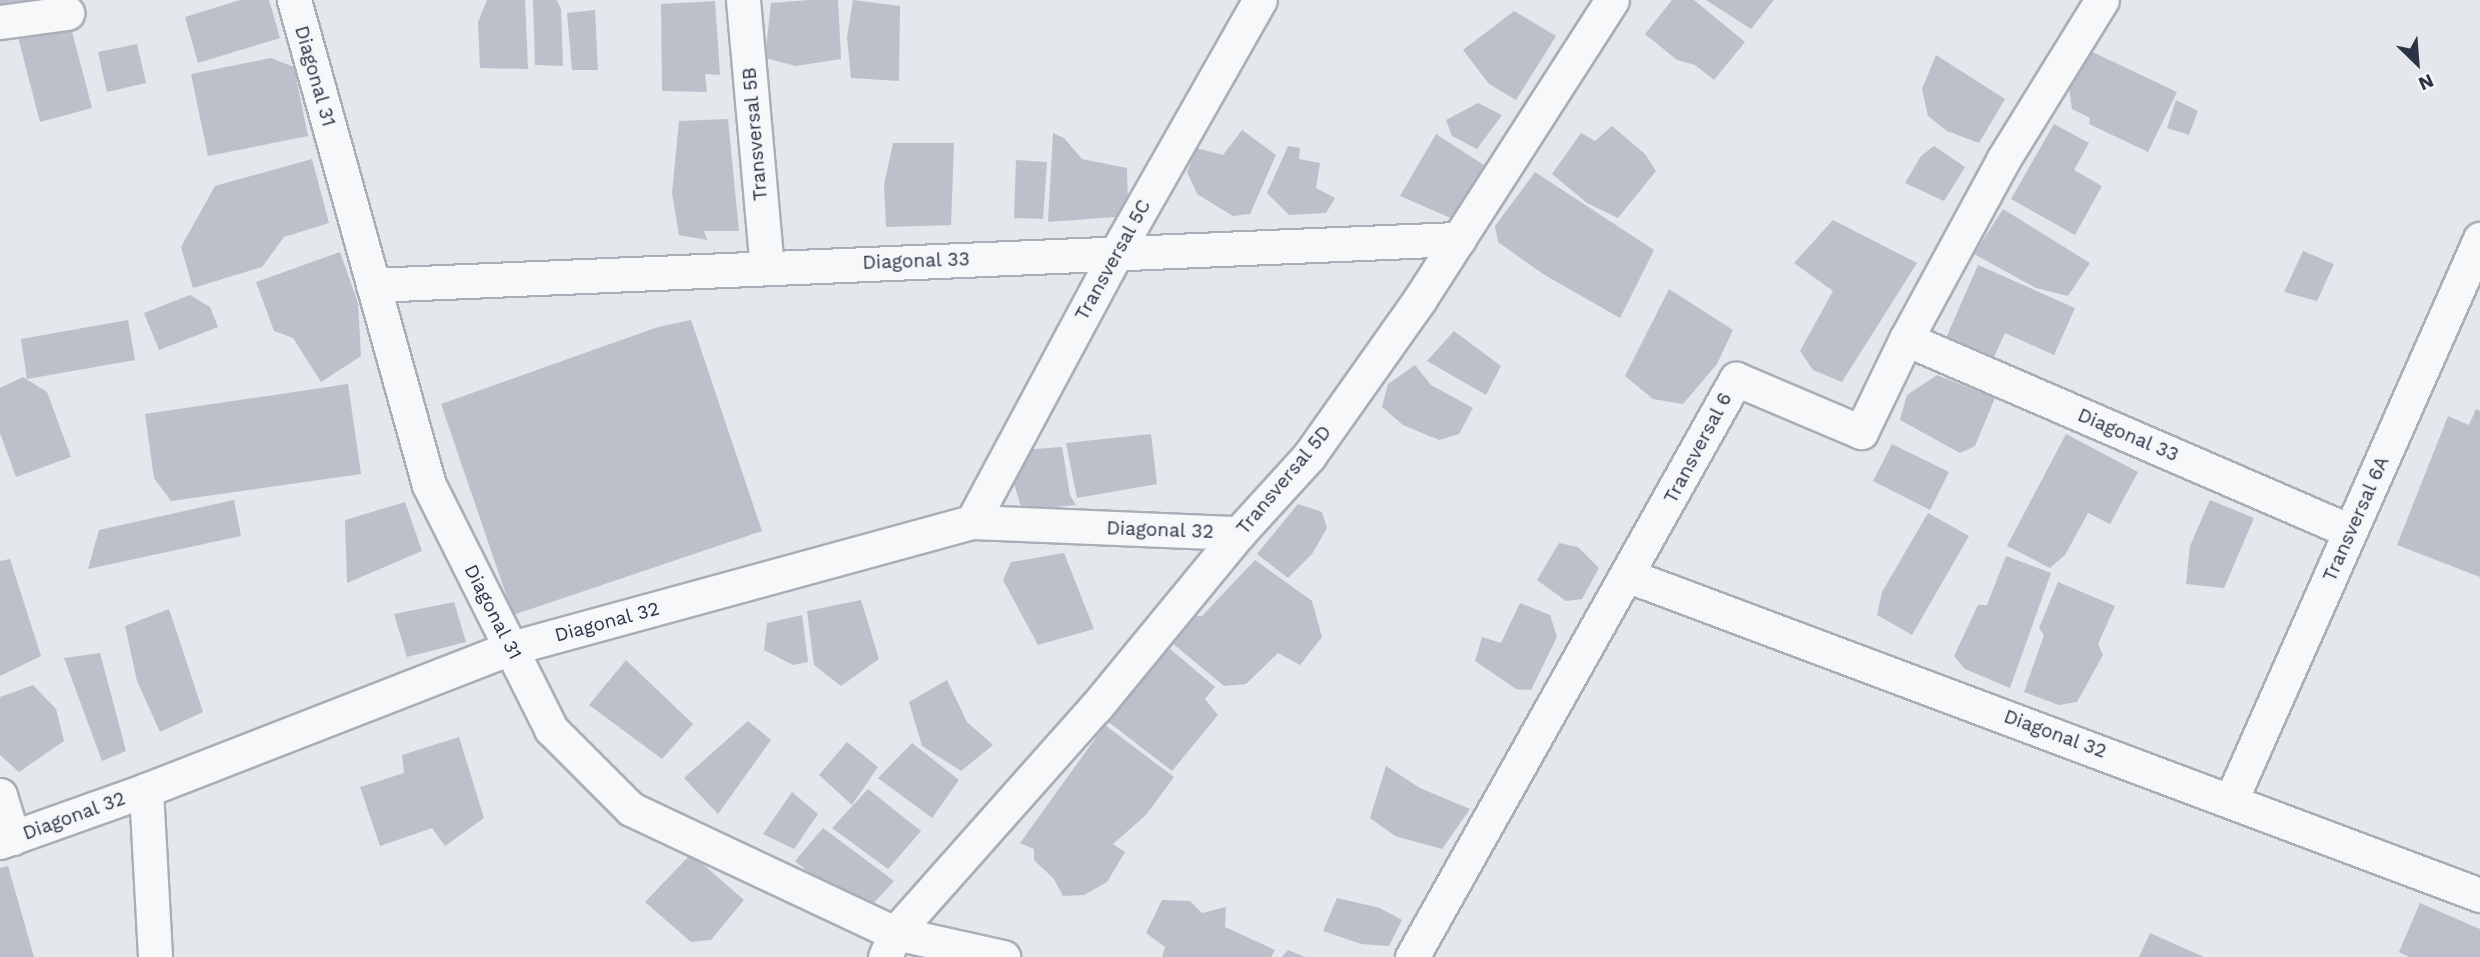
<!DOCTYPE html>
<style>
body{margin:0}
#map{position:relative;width:2480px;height:957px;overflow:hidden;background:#e4e7ec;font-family:"Work Sans",sans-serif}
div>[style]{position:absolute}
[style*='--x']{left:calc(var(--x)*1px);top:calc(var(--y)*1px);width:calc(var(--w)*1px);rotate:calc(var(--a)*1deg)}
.building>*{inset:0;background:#bbc0ca}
.roads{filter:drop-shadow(2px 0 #a9aeb7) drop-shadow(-2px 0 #a9aeb7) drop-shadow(0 2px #a9aeb7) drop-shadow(0 -2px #a9aeb7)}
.minor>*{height:33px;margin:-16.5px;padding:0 16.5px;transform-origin:16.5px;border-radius:16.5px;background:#f7f8fa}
span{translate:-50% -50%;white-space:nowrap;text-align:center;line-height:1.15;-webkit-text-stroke:5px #f4f6f9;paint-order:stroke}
.street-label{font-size:19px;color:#2b3445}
.north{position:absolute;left:2382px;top:28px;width:70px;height:70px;-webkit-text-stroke:5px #f4f6f9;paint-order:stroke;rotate:155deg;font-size:19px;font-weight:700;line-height:28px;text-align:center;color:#2b3445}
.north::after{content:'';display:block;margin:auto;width:24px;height:32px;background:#2b3445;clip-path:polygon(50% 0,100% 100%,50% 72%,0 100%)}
</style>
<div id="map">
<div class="building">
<i style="clip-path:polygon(0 0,45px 0,0 7px)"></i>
<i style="clip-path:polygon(240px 0,269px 0,280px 38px,198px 63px,185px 17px)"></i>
<i style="clip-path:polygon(487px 0,525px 0,528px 69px,480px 68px,478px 22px)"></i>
<i style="clip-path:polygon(533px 0,557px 0,561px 9px,563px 66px,535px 65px)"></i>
<i style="clip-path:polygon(809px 0,838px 0,841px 59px,796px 66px,765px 58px,771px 3px)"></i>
<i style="clip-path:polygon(853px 0,900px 6px,899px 81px,851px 78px,847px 37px)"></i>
<i style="clip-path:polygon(1672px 0,1694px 0,1745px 42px,1714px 80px,1695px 65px,1677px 60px,1645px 34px)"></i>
<i style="clip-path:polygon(1706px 0,1774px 0,1751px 29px)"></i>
<i style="clip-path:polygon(715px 1px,720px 75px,705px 74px,707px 92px,662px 91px,661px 4px)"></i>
<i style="clip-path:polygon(595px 10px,598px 70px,572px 70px,567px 13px)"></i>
<i style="clip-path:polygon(1514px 11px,1556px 36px,1516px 100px,1489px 84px,1463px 50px)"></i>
<i style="clip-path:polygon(70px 24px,92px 108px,40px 122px,18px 37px)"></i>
<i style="clip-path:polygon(137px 44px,146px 83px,107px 92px,98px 52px)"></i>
<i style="clip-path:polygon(2084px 48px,2177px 92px,2148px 152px,2089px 124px,2090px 118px,2072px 109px,2068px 80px)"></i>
<i style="clip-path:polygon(1936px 55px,2005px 99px,1979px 143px,1947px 131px,1928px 116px,1922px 89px)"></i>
<i style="clip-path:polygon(271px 58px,294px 67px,308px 136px,208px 156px,191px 74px)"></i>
<i style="clip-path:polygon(2176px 100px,2198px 111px,2189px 135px,2167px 128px)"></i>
<i style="clip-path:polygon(1478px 103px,1502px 115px,1477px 149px,1452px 136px,1446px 120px)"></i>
<i style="clip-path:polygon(728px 119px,739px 231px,704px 231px,707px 240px,679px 235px,672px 193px,679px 121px)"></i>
<i style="clip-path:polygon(2054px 124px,2089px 143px,2074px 170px,2102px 186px,2075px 235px,2011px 199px)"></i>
<i style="clip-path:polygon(1612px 126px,1645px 154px,1656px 171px,1618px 218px,1587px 203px,1552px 174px,1581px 133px,1595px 141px)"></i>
<i style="clip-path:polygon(1242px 130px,1276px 155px,1250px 214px,1233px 216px,1197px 194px,1187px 172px,1196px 148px,1223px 155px)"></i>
<i style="clip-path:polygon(1053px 133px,1064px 138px,1082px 159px,1127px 168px,1128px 216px,1048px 222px)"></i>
<i style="clip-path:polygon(1436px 134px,1493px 171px,1453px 219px,1400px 196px)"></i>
<i style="clip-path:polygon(893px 143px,954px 143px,951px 225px,886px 227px,884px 185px)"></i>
<i style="clip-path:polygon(1288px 146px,1300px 148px,1299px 159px,1320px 163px,1316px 188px,1335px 198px,1326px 213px,1289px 215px,1267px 193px)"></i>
<i style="clip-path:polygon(1934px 146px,1965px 167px,1944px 201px,1905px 183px,1921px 156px)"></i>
<i style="clip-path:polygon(312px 159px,329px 223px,284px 237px,262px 267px,193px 288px,181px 247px,215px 186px)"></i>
<i style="clip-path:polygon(1016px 160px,1047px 162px,1043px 219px,1014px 218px)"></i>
<i style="clip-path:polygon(1535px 172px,1654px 250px,1620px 318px,1543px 274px,1498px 242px,1495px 226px)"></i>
<i style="clip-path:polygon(2003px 209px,2090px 263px,2068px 296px,2036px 288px,1974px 254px)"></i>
<i style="clip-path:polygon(1833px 220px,1917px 263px,1842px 382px,1813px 370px,1800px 351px,1833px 291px,1794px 263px)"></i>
<i style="clip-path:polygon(2303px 251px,2334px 264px,2317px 301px,2284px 292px)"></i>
<i style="clip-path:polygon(340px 252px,358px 303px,361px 356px,321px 382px,293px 338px,274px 331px,256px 282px)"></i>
<i style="clip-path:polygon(1978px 265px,2075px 308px,2054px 355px,2005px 333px,1989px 368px,1942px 347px)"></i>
<i style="clip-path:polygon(1669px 289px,1733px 330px,1717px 364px,1683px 404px,1653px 399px,1625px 376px)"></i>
<i style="clip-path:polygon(190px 295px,210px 307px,218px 327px,159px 350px,144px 313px)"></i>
<i style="clip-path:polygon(128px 320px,135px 360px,27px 379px,21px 339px)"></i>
<i style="clip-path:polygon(691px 320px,762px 531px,513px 615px,441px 404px,658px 327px)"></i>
<i style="clip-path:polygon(1454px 331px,1501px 366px,1486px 395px,1427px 361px)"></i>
<i style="clip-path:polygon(1415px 365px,1431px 385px,1473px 408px,1459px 434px,1439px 440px,1403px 425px,1382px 407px,1388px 384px)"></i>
<i style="clip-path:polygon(1937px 375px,1995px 398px,1975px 446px,1960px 453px,1900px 420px,1907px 395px)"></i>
<i style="clip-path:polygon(23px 377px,47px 392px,71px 457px,16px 477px,0 433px,0 388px)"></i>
<i style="clip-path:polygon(348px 384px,361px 474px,171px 501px,154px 478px,145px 414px)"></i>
<i style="clip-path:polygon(2476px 409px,2480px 411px,2480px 577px,2397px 545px,2448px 416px,2469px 425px)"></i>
<i style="clip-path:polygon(1151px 434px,1157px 484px,1077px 498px,1066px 443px)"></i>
<i style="clip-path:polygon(2066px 434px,2138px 472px,2110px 524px,2088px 513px,2065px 555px,2050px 568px,2007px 546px)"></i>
<i style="clip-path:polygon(1892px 444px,1949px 472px,1930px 510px,1873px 481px)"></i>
<i style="clip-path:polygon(1062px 447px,1070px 495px,1076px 505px,1022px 510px,1011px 474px,1020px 450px)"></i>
<i style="clip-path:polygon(234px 500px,241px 536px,88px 569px,99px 530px)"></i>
<i style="clip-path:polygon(2210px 500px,2254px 518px,2224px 588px,2186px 584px,2190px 546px)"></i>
<i style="clip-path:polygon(405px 502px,422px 551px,347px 583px,345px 520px)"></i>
<i style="clip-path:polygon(1298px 504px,1322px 512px,1327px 528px,1312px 554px,1288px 578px,1257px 554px)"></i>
<i style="clip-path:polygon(1928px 513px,1969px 536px,1912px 635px,1877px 615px,1882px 592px)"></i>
<i style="clip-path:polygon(1559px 543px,1578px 547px,1599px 568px,1582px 599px,1566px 601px,1537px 580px)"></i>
<i style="clip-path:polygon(1064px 553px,1094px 629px,1038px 645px,1003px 580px,1011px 562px)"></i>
<i style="clip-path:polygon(2006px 556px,2051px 573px,2010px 688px,1965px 669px,1954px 656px,1978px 605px,1987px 605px)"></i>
<i style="clip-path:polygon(10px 559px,41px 656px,0 676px,0 561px)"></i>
<i style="clip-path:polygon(1255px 560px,1312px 601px,1322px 637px,1300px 665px,1278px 653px,1246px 684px,1224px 686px,1172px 643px,1194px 616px,1202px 616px)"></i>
<i style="clip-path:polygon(2058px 582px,2115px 606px,2098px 644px,2103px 655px,2077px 702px,2059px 705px,2024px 692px,2044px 635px,2039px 628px)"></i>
<i style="clip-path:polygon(861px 600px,879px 659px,841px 686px,814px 665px,807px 611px)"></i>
<i style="clip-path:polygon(454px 602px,466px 642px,407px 657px,394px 614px)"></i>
<i style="clip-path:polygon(1520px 603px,1550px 615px,1557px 637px,1531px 690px,1516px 689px,1475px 661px,1482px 637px,1501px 643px)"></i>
<i style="clip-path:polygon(169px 609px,203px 712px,160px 732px,137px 681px,125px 626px)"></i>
<i style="clip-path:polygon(802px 615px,808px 662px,793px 665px,764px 650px,767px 623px)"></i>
<i style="clip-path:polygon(1168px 647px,1215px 687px,1205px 699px,1218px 715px,1172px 771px,1106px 720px)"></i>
<i style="clip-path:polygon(100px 653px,126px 751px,102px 761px,64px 658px)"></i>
<i style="clip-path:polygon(626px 660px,693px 724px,662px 759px,589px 705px)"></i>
<i style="clip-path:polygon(947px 680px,967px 722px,993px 745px,961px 771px,922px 746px,909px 702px)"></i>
<i style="clip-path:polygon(33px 685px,56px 709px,64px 741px,19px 772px,0 755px,0 697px)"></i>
<i style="clip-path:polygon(748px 721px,771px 740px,718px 814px,684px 778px)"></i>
<i style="clip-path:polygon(1105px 725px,1174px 777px,1146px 815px,1113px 844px,1125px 852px,1107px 882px,1084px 895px,1063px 896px,1054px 879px,1034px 860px,1034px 849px,1020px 843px)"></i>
<i style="clip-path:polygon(459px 737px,484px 818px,445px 846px,432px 828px,380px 846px,360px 787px,404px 773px,402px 755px)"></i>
<i style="clip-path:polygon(847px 742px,878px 767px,852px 805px,819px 775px)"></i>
<i style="clip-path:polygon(912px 743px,959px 780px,932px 818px,878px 778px)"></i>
<i style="clip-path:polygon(1386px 766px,1420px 788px,1470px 809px,1442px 849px,1395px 836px,1370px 818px)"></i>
<i style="clip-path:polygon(868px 789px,921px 831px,888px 869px,832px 828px)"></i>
<i style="clip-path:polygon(792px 792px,818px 814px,794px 849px,763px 834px)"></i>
<i style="clip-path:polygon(823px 828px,894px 881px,871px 906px,830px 890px,795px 861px)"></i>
<i style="clip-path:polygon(691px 854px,744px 900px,711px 940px,691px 942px,645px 902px)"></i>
<i style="clip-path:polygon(8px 866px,34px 957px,0 957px,0 868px)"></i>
<i style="clip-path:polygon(1337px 898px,1380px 908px,1402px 920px,1389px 946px,1361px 944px,1323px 931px)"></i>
<i style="clip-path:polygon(1162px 900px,1190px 901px,1202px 913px,1226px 907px,1225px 927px,1275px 950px,1271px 957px,1162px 957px,1165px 947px,1146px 933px)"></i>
<i style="clip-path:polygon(2420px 903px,2480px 929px,2480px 957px,2409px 957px,2399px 952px)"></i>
<i style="clip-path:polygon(2150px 933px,2204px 957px,2139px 957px)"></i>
<i style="clip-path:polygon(1288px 950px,1305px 957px,1282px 957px)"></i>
</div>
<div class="roads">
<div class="minor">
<i style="--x:294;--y:0;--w:503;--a:74.45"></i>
<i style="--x:429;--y:485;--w:273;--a:63.4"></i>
<i style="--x:551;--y:729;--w:113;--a:45"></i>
<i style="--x:631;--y:809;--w:292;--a:25.2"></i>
<i style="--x:895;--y:933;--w:111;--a:12.5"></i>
<i style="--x:743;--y:0;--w:269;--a:84.9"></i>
<i style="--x:0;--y:22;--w:68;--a:-7.7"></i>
<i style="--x:373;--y:285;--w:1087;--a:-2.43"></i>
<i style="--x:1906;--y:339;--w:484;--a:23.4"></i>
<i style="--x:972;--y:522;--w:305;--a:-61.8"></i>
<i style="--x:1116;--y:253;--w:291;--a:-60.4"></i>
<i style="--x:1629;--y:576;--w:909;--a:20.55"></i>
<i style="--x:146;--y:790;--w:167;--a:86.9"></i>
<i style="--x:0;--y:795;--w:45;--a:73.2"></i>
<i style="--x:2231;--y:800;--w:614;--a:-66.07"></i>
<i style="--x:0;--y:842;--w:155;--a:-19.6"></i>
<i style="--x:146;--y:790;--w:392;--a:-21.3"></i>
<i style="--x:511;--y:648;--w:478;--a:-15.3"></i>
<i style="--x:972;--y:522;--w:267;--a:2.4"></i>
<i style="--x:885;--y:957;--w:26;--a:-67"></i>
<i style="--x:895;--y:933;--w:302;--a:-48.4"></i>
<i style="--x:1096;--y:707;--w:225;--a:-50.6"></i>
<i style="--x:1239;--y:533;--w:104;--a:-47.7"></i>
<i style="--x:1309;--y:456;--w:192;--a:-54.7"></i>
<i style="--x:1420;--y:299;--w:355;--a:-57.3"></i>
<i style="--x:1412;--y:957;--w:663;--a:-60.73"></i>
<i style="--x:1736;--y:379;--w:136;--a:23"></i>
<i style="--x:1861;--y:432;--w:103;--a:-64.2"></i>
<i style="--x:1906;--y:339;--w:204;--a:-61.5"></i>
<i style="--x:2003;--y:160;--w:188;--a:-58.3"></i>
</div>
</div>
<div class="street-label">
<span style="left:315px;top:76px;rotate:74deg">Diagonal 31</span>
<span style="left:755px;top:134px;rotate:-95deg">Transversal 5B</span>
<span style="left:1113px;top:260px;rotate:-61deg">Transversal 5C</span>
<span style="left:916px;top:261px;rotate:-2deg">Diagonal 33</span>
<span style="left:2128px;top:435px;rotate:23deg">Diagonal 33</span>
<span style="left:1698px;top:448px;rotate:-62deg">Transversal 6</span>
<span style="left:1284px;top:480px;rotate:-50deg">Transversal 5D</span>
<span style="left:2356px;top:519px;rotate:-66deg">Transversal 6A</span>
<span style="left:1160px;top:530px;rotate:2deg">Diagonal 32</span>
<span style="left:493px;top:612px;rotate:63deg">Diagonal 31</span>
<span style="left:607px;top:622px;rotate:-15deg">Diagonal 32</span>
<span style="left:2055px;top:734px;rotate:20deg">Diagonal 32</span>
<span style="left:74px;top:816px;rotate:-20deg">Diagonal 32</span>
</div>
<div class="north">N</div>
</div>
